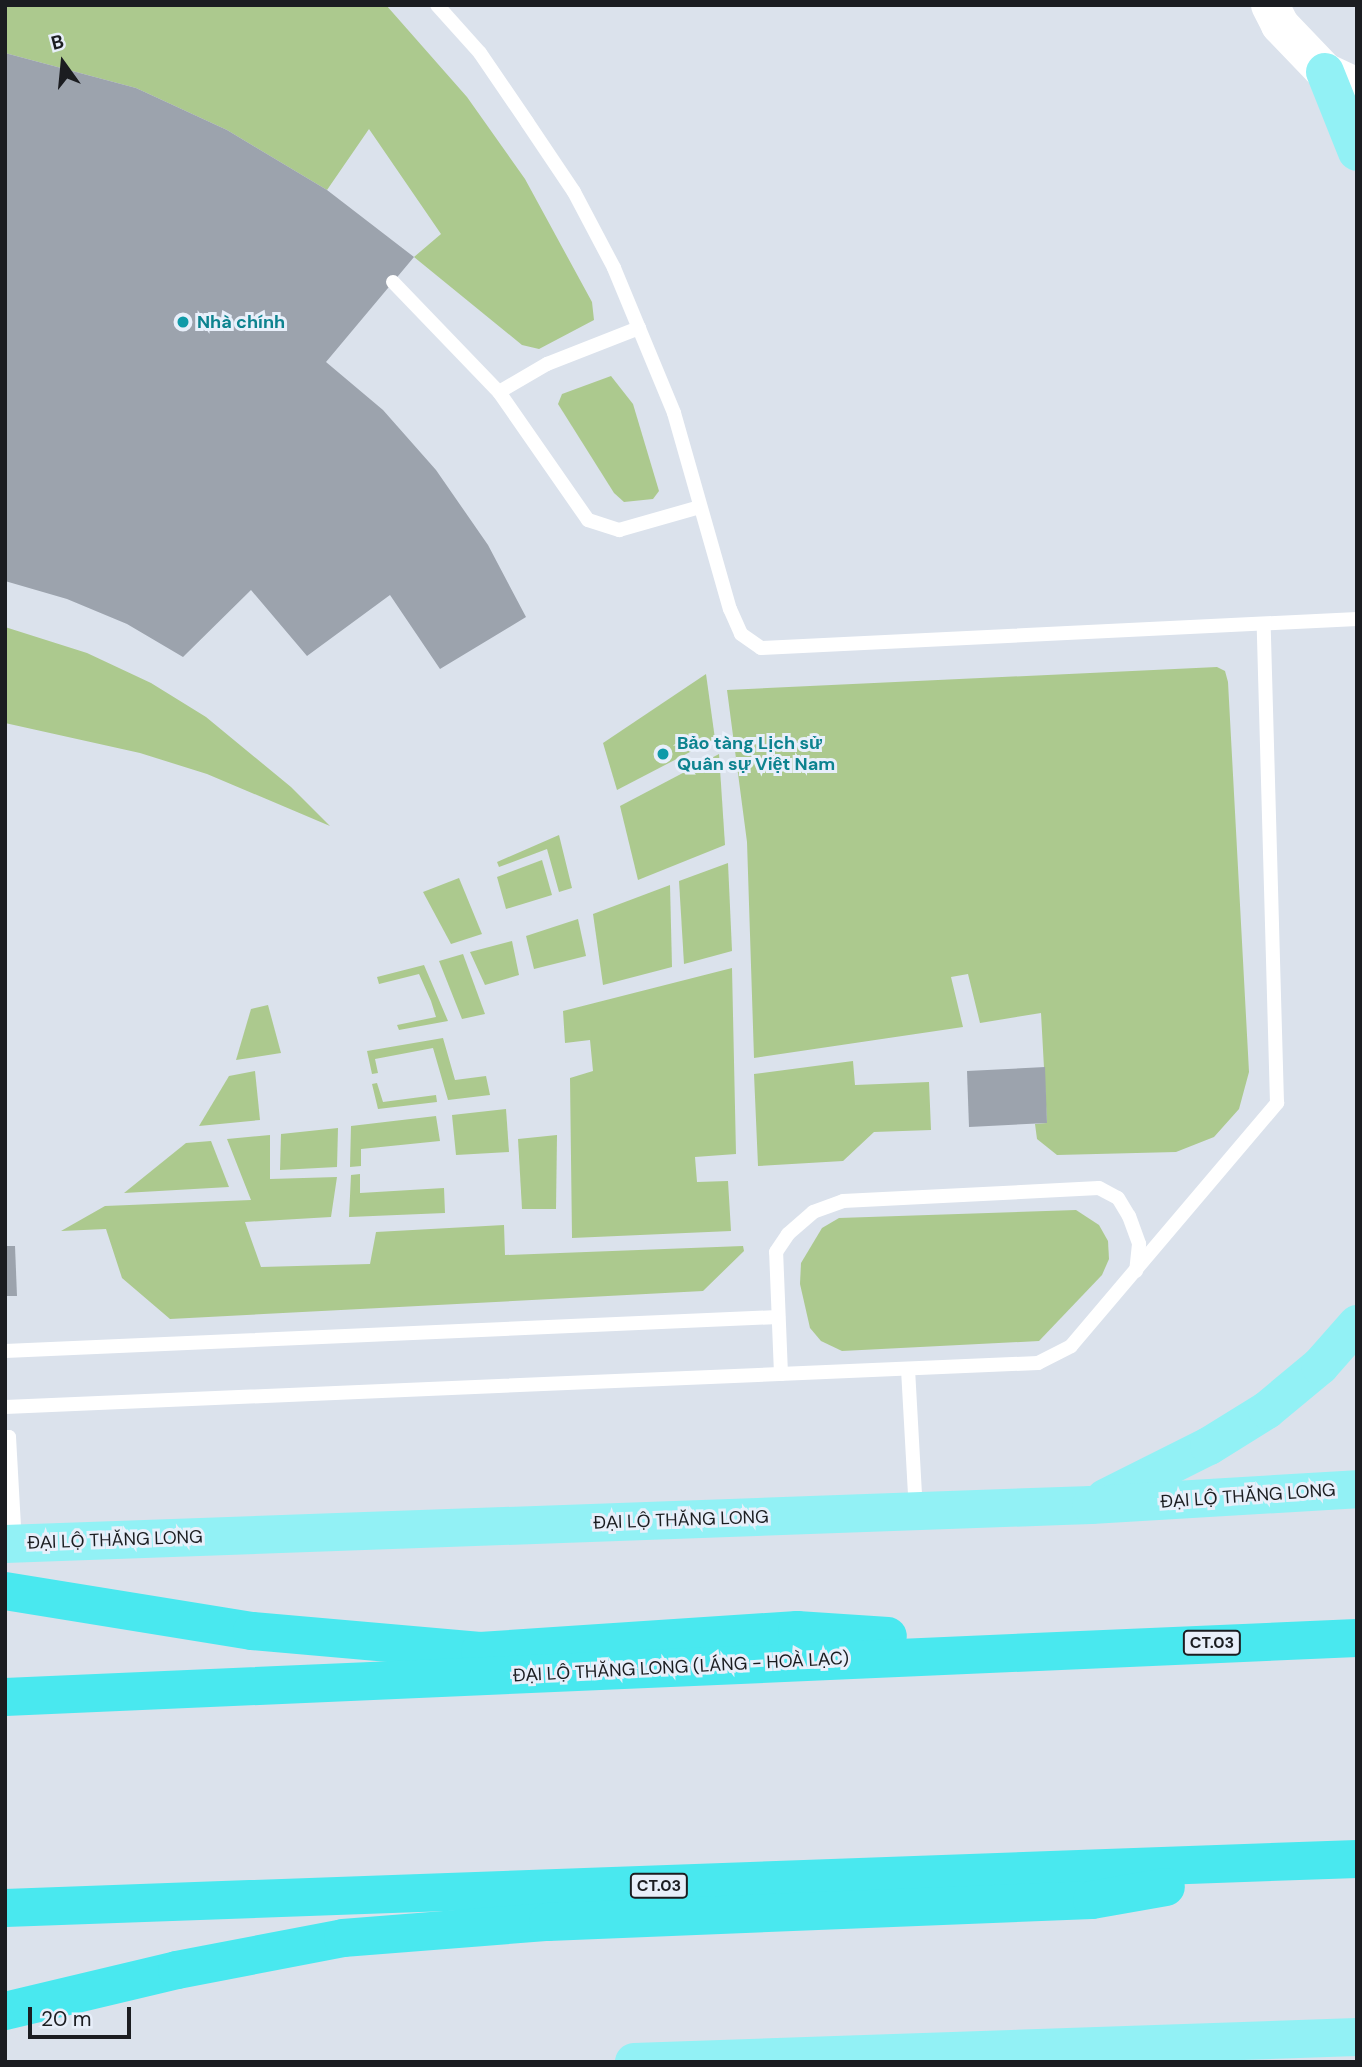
<!DOCTYPE html>
<meta charset="utf-8">
<style>
body{margin:0}
#map{position:relative;width:1362px;height:2067px;overflow:hidden;background:#dbe2ec;font-family:"DM Sans",sans-serif}
div>[style]{position:absolute}
[style*='--x']{left:calc(var(--x)*1px);top:calc(var(--y)*1px);width:calc(var(--w)*1px);rotate:calc(var(--a)*1deg)}
.green>*{inset:0;background:#acc98e}
.building>*{inset:0;background:#9ca3ad}
.lane>*{height:14px;margin:-7px;padding:0 7px;transform-origin:7px;border-radius:7px;background:#fff}
.secondary>*{height:38px;margin:-19px;padding:0 19px;transform-origin:19px;border-radius:19px;background:#fff}
.primary>*{height:38px;margin:-19px;padding:0 19px;transform-origin:19px;border-radius:19px;background:#92f1f5}
.highway>*{height:38px;margin:-19px;padding:0 19px;transform-origin:19px;border-radius:19px;background:#49e8ef}
.dots>*{width:19px;height:19px;translate:-50% -50%;box-sizing:border-box;border:4px solid #e8effa;border-radius:50%}
span{translate:-50% -50%;white-space:nowrap;text-align:center;line-height:1.15;-webkit-text-stroke:6px #e8effa;paint-order:stroke}
.shield-label span{padding:2px 5px;background:#e8effa;border:2px solid;border-radius:5px;-webkit-text-stroke-width:0}
.shield-label{font-size:16px;color:#1b1d21;font-weight:700}
.culture-label{font-size:18px;color:#0d838f;font-weight:700}
.left{translate:0 -50%;text-align:left}
.street-label{font-size:18px;color:#1b1d21}
.frame{position:absolute;inset:0;border:7px solid #1b1d21;pointer-events:none}
.north{position:absolute;left:28px;top:28px;width:70px;height:70px;-webkit-text-stroke:5px #e8effa;paint-order:stroke;rotate:345deg;font-size:19px;font-weight:700;line-height:28px;text-align:center;color:#1b1d21}
.north::after{content:'';display:block;margin:auto;width:24px;height:32px;background:#1b1d21;clip-path:polygon(50% 0,100% 100%,50% 72%,0 100%)}
.scale{position:absolute;left:28px;top:2007px;width:103px;height:32px;box-sizing:border-box;border:4px solid #1b1d21;border-top:0;padding-left:9px;font-size:21px;line-height:24px;white-space:nowrap;color:#1b1d21;-webkit-text-stroke:5px #e8effa;paint-order:stroke}
</style>
<div id="map">
<div class="green">
<i style="clip-path:polygon(5px 5px,386px 5px,467px 97px,525px 179px,592px 302px,594px 320px,539px 349px,522px 345px,414px 257px,441px 234px,369px 129px,327px 190px,227px 130px,136px 88px,5px 53px)"></i>
<i style="clip-path:polygon(611px 376px,633px 404px,659px 491px,653px 499px,624px 502px,614px 493px,558px 404px,562px 394px)"></i>
<i style="clip-path:polygon(5px 627px,87px 653px,151px 683px,206px 717px,291px 787px,330px 826px,207px 774px,140px 753px,5px 723px)"></i>
<i style="clip-path:polygon(1217px 667px,1225px 671px,1228px 682px,1249px 1072px,1239px 1109px,1214px 1137px,1176px 1152px,1057px 1155px,1037px 1139px,1035px 1124px,1047px 1123px,1041px 1013px,980px 1023px,968px 974px,951px 977px,963px 1027px,754px 1058px,747px 842px,727px 690px)"></i>
<i style="clip-path:polygon(706px 674px,715px 739px,617px 790px,603px 743px)"></i>
<i style="clip-path:polygon(719px 754px,725px 845px,638px 880px,620px 806px)"></i>
<i style="clip-path:polygon(559px 835px,572px 888px,559px 892px,547px 849px,499px 867px,497px 862px)"></i>
<i style="clip-path:polygon(542px 860px,552px 895px,506px 909px,497px 877px)"></i>
<i style="clip-path:polygon(728px 863px,732px 951px,684px 964px,679px 881px)"></i>
<i style="clip-path:polygon(459px 878px,482px 934px,451px 944px,423px 892px)"></i>
<i style="clip-path:polygon(670px 885px,672px 967px,603px 985px,593px 914px)"></i>
<i style="clip-path:polygon(578px 919px,586px 956px,534px 969px,526px 936px)"></i>
<i style="clip-path:polygon(512px 941px,519px 975px,485px 985px,470px 952px)"></i>
<i style="clip-path:polygon(463px 954px,485px 1014px,462px 1019px,439px 961px)"></i>
<i style="clip-path:polygon(424px 965px,448px 1021px,399px 1030px,397px 1025px,436px 1017px,431px 1001px,419px 974px,379px 984px,377px 977px)"></i>
<i style="clip-path:polygon(732px 968px,736px 1154px,695px 1157px,697px 1182px,728px 1181px,731px 1231px,572px 1238px,570px 1078px,593px 1071px,590px 1040px,565px 1043px,563px 1011px)"></i>
<i style="clip-path:polygon(268px 1005px,281px 1053px,236px 1060px,251px 1009px)"></i>
<i style="clip-path:polygon(443px 1038px,455px 1080px,486px 1076px,490px 1095px,448px 1100px,433px 1048px,375px 1059px,378px 1073px,372px 1074px,367px 1051px)"></i>
<i style="clip-path:polygon(853px 1061px,855px 1085px,929px 1082px,931px 1130px,874px 1132px,843px 1161px,758px 1166px,754px 1074px)"></i>
<i style="clip-path:polygon(255px 1071px,260px 1120px,199px 1126px,229px 1076px)"></i>
<i style="clip-path:polygon(377px 1083px,383px 1102px,436px 1095px,437px 1102px,378px 1109px,372px 1084px)"></i>
<i style="clip-path:polygon(506px 1109px,509px 1152px,456px 1155px,452px 1115px)"></i>
<i style="clip-path:polygon(436px 1116px,440px 1141px,361px 1149px,361px 1166px,350px 1167px,351px 1126px)"></i>
<i style="clip-path:polygon(338px 1128px,337px 1167px,280px 1170px,281px 1134px)"></i>
<i style="clip-path:polygon(270px 1135px,270px 1179px,337px 1177px,331px 1217px,245px 1222px,261px 1267px,370px 1264px,376px 1232px,504px 1225px,505px 1255px,743px 1246px,744px 1251px,703px 1291px,170px 1319px,122px 1278px,106px 1229px,61px 1231px,105px 1206px,251px 1200px,227px 1139px)"></i>
<i style="clip-path:polygon(557px 1135px,556px 1209px,522px 1209px,518px 1139px)"></i>
<i style="clip-path:polygon(211px 1141px,229px 1187px,124px 1193px,186px 1143px)"></i>
<i style="clip-path:polygon(360px 1174px,360px 1193px,444px 1188px,445px 1213px,349px 1217px,351px 1175px)"></i>
<i style="clip-path:polygon(1076px 1210px,1099px 1225px,1108px 1241px,1109px 1259px,1102px 1275px,1039px 1341px,842px 1351px,821px 1341px,810px 1328px,800px 1284px,801px 1263px,822px 1228px,839px 1218px)"></i>
</div>
<div class="building">
<i style="clip-path:polygon(5px 53px,136px 88px,227px 130px,327px 190px,414px 257px,326px 362px,383px 410px,436px 470px,488px 545px,526px 617px,440px 669px,390px 595px,307px 656px,251px 590px,183px 657px,127px 624px,67px 599px,5px 581px)"></i>
<i style="clip-path:polygon(1045px 1067px,1047px 1123px,969px 1127px,967px 1071px)"></i>
<i style="clip-path:polygon(5px 1246px,15px 1246px,17px 1296px,5px 1296px)"></i>
</div>
<div class="lane">
<i style="--x:437;--y:5;--w:64;--a:48.1"></i>
<i style="--x:480;--y:53;--w:83;--a:55.7"></i>
<i style="--x:527;--y:122;--w:84;--a:56.1"></i>
<i style="--x:574;--y:192;--w:86;--a:62.2"></i>
<i style="--x:614;--y:268;--w:157;--a:67.5"></i>
<i style="--x:674;--y:413;--w:204;--a:74.1"></i>
<i style="--x:730;--y:609;--w:27;--a:66"></i>
<i style="--x:741;--y:634;--w:24;--a:35"></i>
<i style="--x:761;--y:648;--w:597;--a:-2.79"></i>
<i style="--x:393;--y:282;--w:153;--a:46.1"></i>
<i style="--x:499;--y:392;--w:156;--a:55.2"></i>
<i style="--x:588;--y:520;--w:33;--a:18"></i>
<i style="--x:619;--y:530;--w:84;--a:-15.9"></i>
<i style="--x:499;--y:392;--w:56;--a:-30.3"></i>
<i style="--x:547;--y:364;--w:99;--a:-21.4"></i>
<i style="--x:5;--y:1351;--w:774;--a:-2.52"></i>
<i style="--x:908;--y:1369;--w:141;--a:86.8"></i>
<i style="--x:781;--y:1374;--w:122;--a:-92.3"></i>
<i style="--x:776;--y:1252;--w:22;--a:-56"></i>
<i style="--x:788;--y:1234;--w:33;--a:-41"></i>
<i style="--x:813;--y:1212;--w:32;--a:-20"></i>
<i style="--x:843;--y:1201;--w:256;--a:-2.9"></i>
<i style="--x:1099;--y:1188;--w:21;--a:28"></i>
<i style="--x:1118;--y:1198;--w:21;--a:59"></i>
<i style="--x:1129;--y:1216;--w:30;--a:70"></i>
<i style="--x:1139;--y:1244;--w:27;--a:96"></i>
<i style="--x:5;--y:1407;--w:1034;--a:-2.44"></i>
<i style="--x:1038;--y:1363;--w:37;--a:-27"></i>
<i style="--x:1071;--y:1346;--w:319;--a:-49.7"></i>
<i style="--x:1277;--y:1103;--w:479;--a:-91.6"></i>
<i style="--x:5;--y:1437;--w:4;--a:0"></i>
<i style="--x:9;--y:1437;--w:107;--a:86.8"></i>
</div>
<div class="secondary">
<i style="--x:1270;--y:5;--w:22;--a:63"></i>
<i style="--x:1280;--y:25;--w:65;--a:46.2"></i>
<i style="--x:1325;--y:72;--w:35;--a:25"></i>
</div>
<div class="primary">
<i style="--x:1325;--y:72;--w:86;--a:68.2"></i>
<i style="--x:1105;--y:1498;--w:116;--a:-26.6"></i>
<i style="--x:1209;--y:1446;--w:68;--a:-31.8"></i>
<i style="--x:1267;--y:1410;--w:69;--a:-39.7"></i>
<i style="--x:1320;--y:1366;--w:56;--a:-48.6"></i>
<i style="--x:5;--y:1544;--w:1087;--a:-2.06"></i>
<i style="--x:1091;--y:1505;--w:266;--a:-3.4"></i>
<i style="--x:634;--y:2062;--w:723;--a:-1.98"></i>
</div>
<div class="highway">
<i style="--x:5;--y:1591;--w:250;--a:9.2"></i>
<i style="--x:252;--y:1631;--w:229;--a:5"></i>
<i style="--x:480;--y:1651;--w:318;--a:-3.8"></i>
<i style="--x:797;--y:1630;--w:91;--a:3.8"></i>
<i style="--x:5;--y:1697;--w:1353;--a:-2.5"></i>
<i style="--x:5;--y:1908;--w:1353;--a:-2.08"></i>
<i style="--x:5;--y:2011;--w:177;--a:-13.4"></i>
<i style="--x:177;--y:1970;--w:169;--a:-10.9"></i>
<i style="--x:343;--y:1938;--w:206;--a:-4.5"></i>
<i style="--x:548;--y:1922;--w:544;--a:-2.32"></i>
<i style="--x:1092;--y:1900;--w:75;--a:-10"></i>
</div>
<div class="dots">
<i style="left:183px;top:322px;background:#0f9aa8"></i>
<i style="left:663px;top:754px;background:#0f9aa8"></i>
</div>
<div class="shield-label">
<span style="left:1212px;top:1643px">CT.03</span>
<span style="left:659px;top:1886px">CT.03</span>
</div>
<div class="culture-label">
<span class="left" style="left:197px;top:322px">Nhà chính</span>
<span class="left" style="left:677px;top:754px">Bảo tàng Lịch sử<br>Quân sự Việt Nam</span>
</div>
<div class="street-label">
<span style="left:1248px;top:1496px;rotate:-4deg">ĐẠI LỘ THĂNG LONG</span>
<span style="left:681px;top:1520px;rotate:-2deg">ĐẠI LỘ THĂNG LONG</span>
<span style="left:115px;top:1540px;rotate:-2deg">ĐẠI LỘ THĂNG LONG</span>
<span style="left:681px;top:1667px;rotate:-3deg">ĐẠI LỘ THĂNG LONG (LÁNG - HOÀ LẠC)</span>
</div>
<div class="frame"></div>
<div class="north">B</div>
<div class="scale">20 m</div>
</div>
